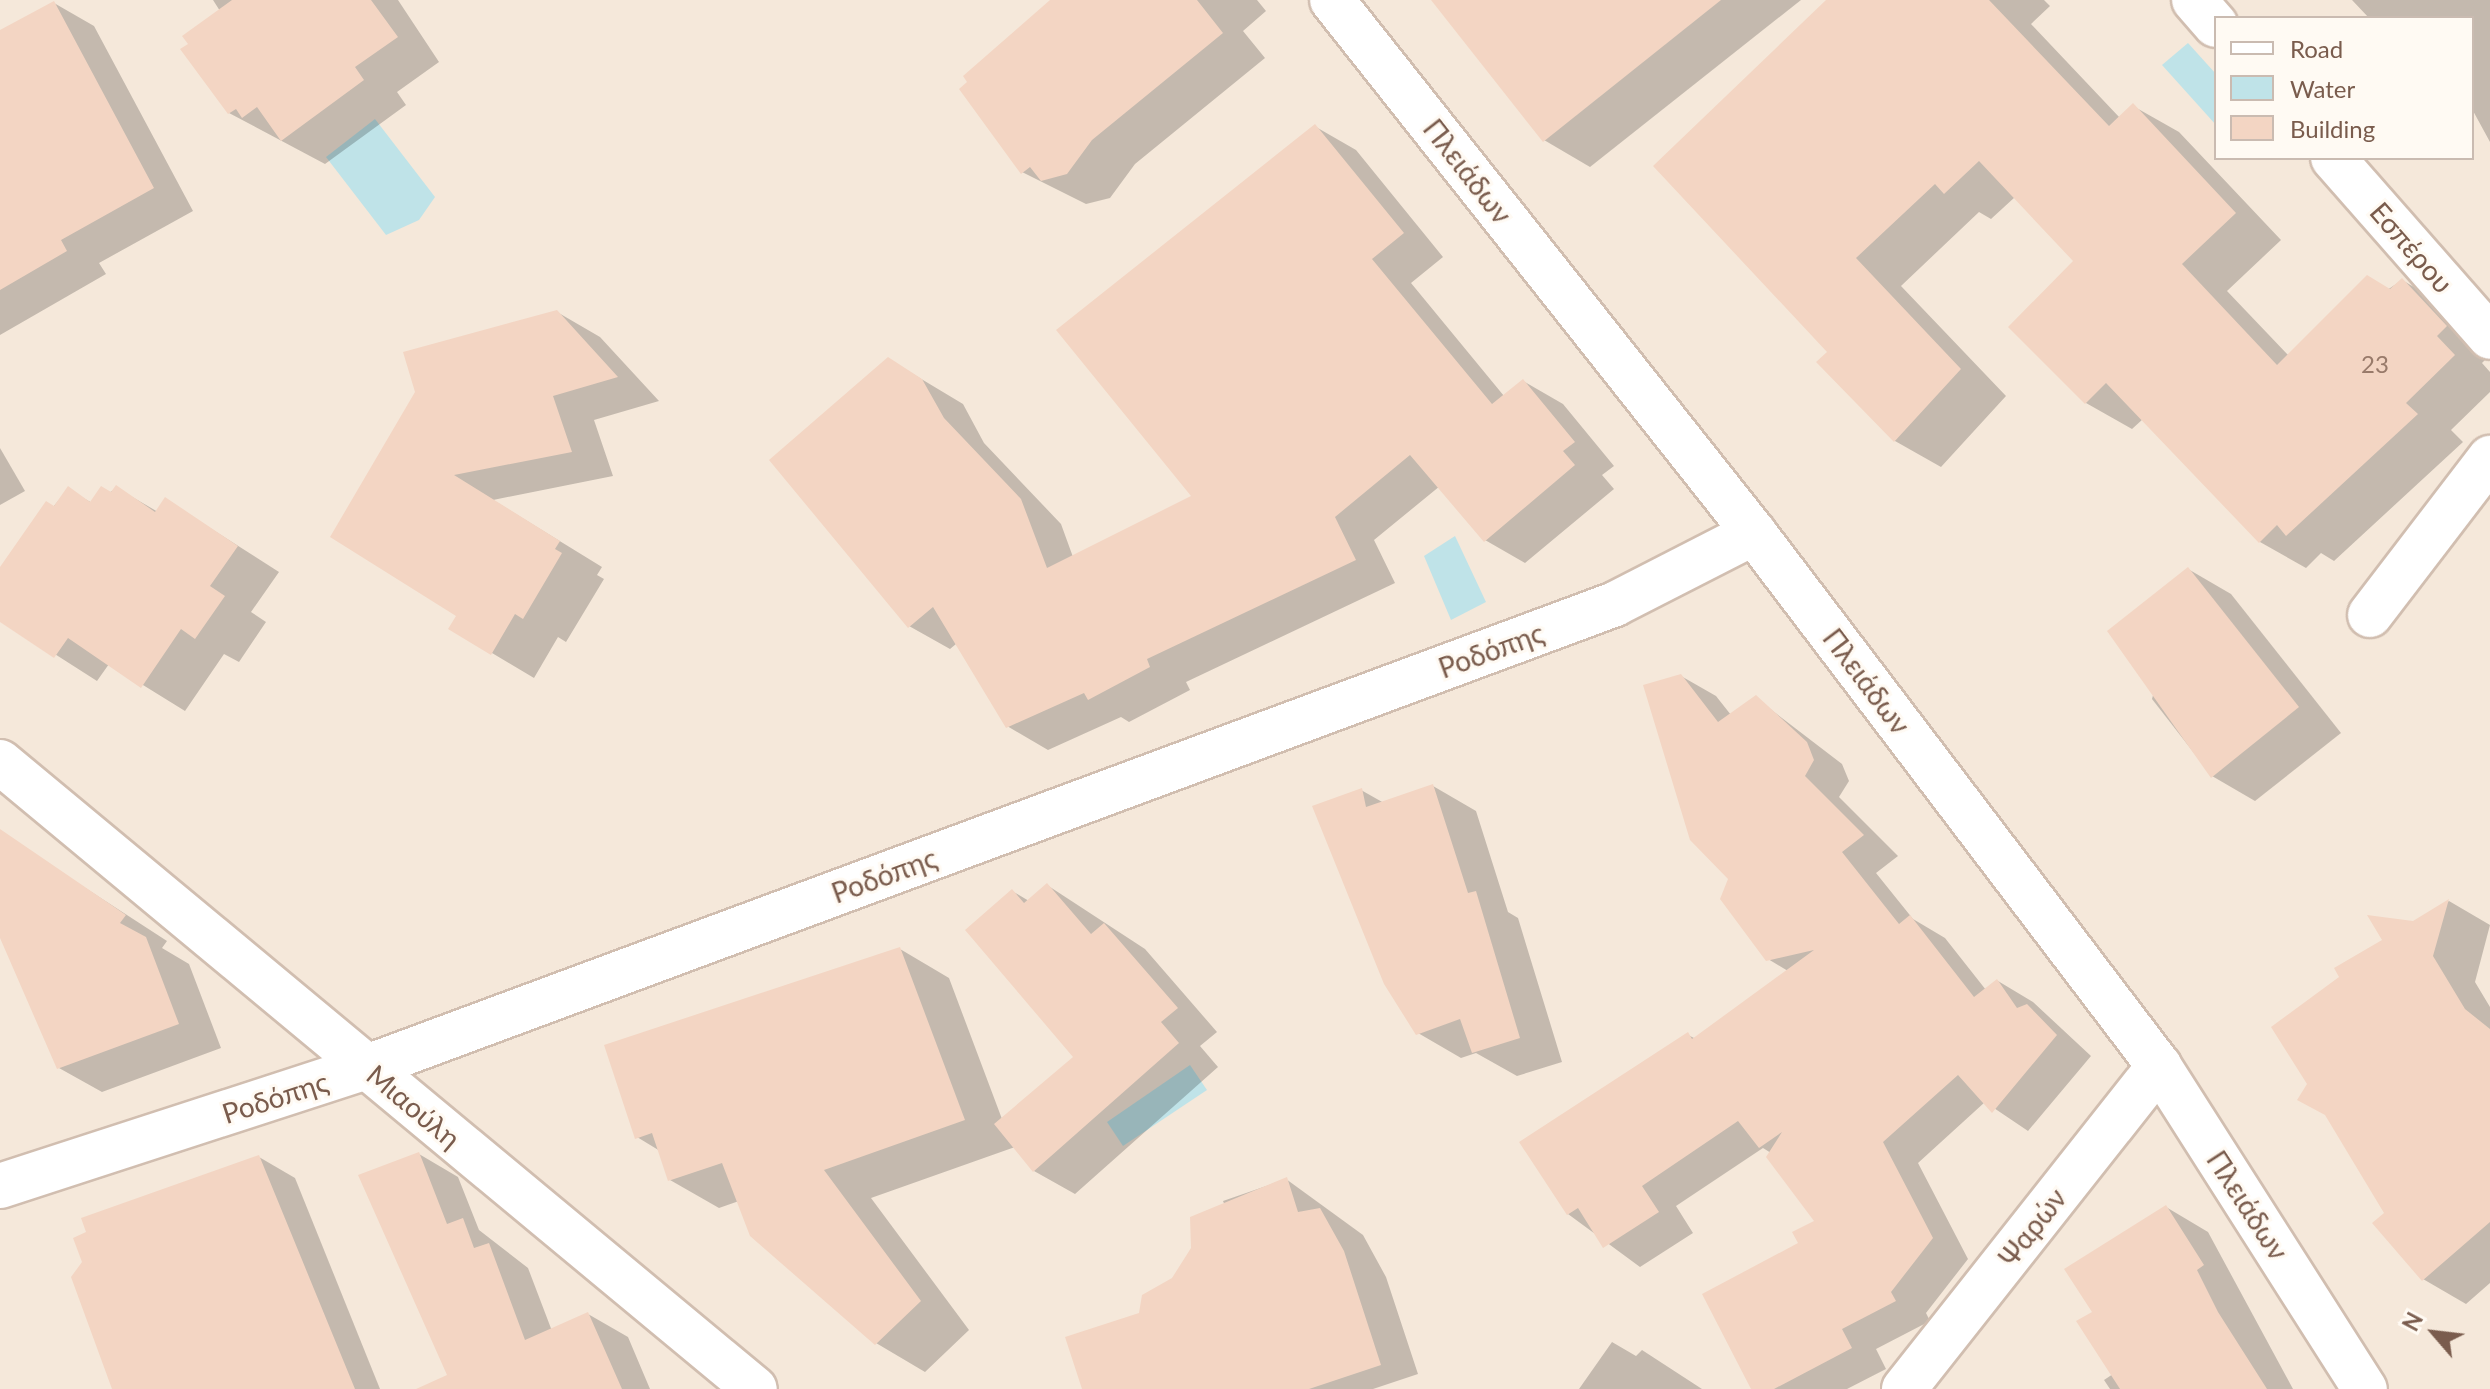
<!DOCTYPE html>
<meta charset="utf-8">
<style>
body{margin:0}
#map{position:relative;width:2490px;height:1389px;overflow:hidden;background:#fdf6ec;font-family:Lato,sans-serif}
div>[style]{position:absolute}
[style*='--x']{left:calc(var(--x)*1px);top:calc(var(--y)*1px);width:calc(var(--w)*1px);rotate:calc(var(--a)*1deg)}
.residential>*{inset:0;background:#f5e8da}
.water>*{inset:0;background:#bfe3e8}
.shadow>*{inset:0;background:#0003}
.building>*{inset:0;background:#f3d5c3}
.roads{filter:drop-shadow(2px 0 #d1beb0) drop-shadow(-2px 0 #d1beb0) drop-shadow(0 2px #d1beb0) drop-shadow(0 -2px #d1beb0)}
.minor>*{height:44px;margin:-22px;padding:0 22px;transform-origin:22px;border-radius:22px;background:#fff}
span{translate:-50% -50%;white-space:nowrap;text-align:center;line-height:1.15;-webkit-text-stroke:6px #fffaf3;paint-order:stroke}
.number-label{font-size:24px;color:#987a6a}
.number-label span{-webkit-text-stroke-width:0}
.street-label{font-size:28px;color:#7a5c4d}
.legend{position:absolute;left:2214px;top:16px;width:260px;height:144px;box-sizing:border-box;background:#fffaf3;border:2px solid #cabbb1;margin:0;padding:10px 14px;list-style:none;font-size:24px;color:#7a5c4d}
.legend li{display:flex;align-items:center;gap:16px;height:40px}
.legend b{width:40px;border:2px solid #cabbb1}
.north{position:absolute;left:2394px;top:1293px;width:80px;height:80px;-webkit-text-stroke:6px #fffaf3;paint-order:stroke;rotate:298deg;font-size:22px;font-weight:700;line-height:32px;text-align:center;color:#7a5c4d}
.north::after{content:'';display:block;margin:auto;width:28px;height:36px;background:#7a5c4d;clip-path:polygon(50% 0,100% 100%,50% 72%,0 100%)}
</style>
<div id="map">
<div class="residential">
<i style="clip-path:polygon(evenodd,0 0,2490px 0,2490px 1389px,0 1389px,0 0,2216px 18px,2472px 18px,2472px 158px,2216px 158px,2216px 18px)"></i>
</div>
<div class="water">
<i style="clip-path:polygon(2188px 43px,2216px 74px,2216px 125px,2162px 65px)"></i>
<i style="clip-path:polygon(375px 119px,435px 197px,419px 220px,386px 235px,326px 157px)"></i>
<i style="clip-path:polygon(1455px 536px,1486px 602px,1451px 620px,1424px 556px)"></i>
<i style="clip-path:polygon(1190px 1065px,1207px 1090px,1123px 1146px,1107px 1122px)"></i>
</div>
<div class="shadow">
<i style="clip-path:polygon(213px 0,398px 0,439px 62px,397px 92px,406px 105px,325px 164px,229px 113px,220px 11px)"></i>
<i style="clip-path:polygon(1053px 0,1257px 0,1266px 11px,1243px 31px,1265px 58px,1135px 164px,1110px 198px,1086px 204px,1022px 172px,961px 89px)"></i>
<i style="clip-path:polygon(1433px 0,1801px 0,1590px 167px,1544px 140px)"></i>
<i style="clip-path:polygon(1829px 0,2044px 0,2050px 6px,2031px 24px,2120px 118px,2133px 106px,2179px 132px,2281px 240px,2227px 291px,2289px 356px,2402px 280px,2448px 307px,2490px 355px,2482px 363px,2490px 372px,2490px 392px,2451px 430px,2463px 442px,2334px 561px,2321px 553px,2306px 568px,2260px 542px,2143px 419px,2132px 429px,2086px 403px,2011px 327px,2076px 261px,2015px 197px,1991px 219px,1979px 212px,1901px 286px,2006px 396px,1941px 467px,1895px 441px,1830px 352px)"></i>
<i style="clip-path:polygon(2352px 0,2490px 0,2490px 142px,2472px 109px,2472px 18px,2369px 18px)"></i>
<i style="clip-path:polygon(54px 3px,94px 26px,193px 211px,99px 263px,106px 274px,0 335px,0 58px)"></i>
<i style="clip-path:polygon(1316px 127px,1356px 150px,1443px 257px,1411px 283px,1504px 396px,1523px 381px,1563px 404px,1614px 466px,1602px 475px,1614px 489px,1525px 563px,1485px 540px,1440px 486px,1374px 540px,1395px 583px,1186px 682px,1190px 690px,1129px 722px,1121px 717px,1048px 750px,1007px 726px,956px 644px,950px 649px,909px 626px,888px 359px,963px 404px,984px 443px,1061px 524px,1073px 557px,1194px 497px)"></i>
<i style="clip-path:polygon(557px 312px,600px 337px,659px 401px,594px 420px,613px 476px,493px 500px,602px 567px,597px 575px,604px 579px,566px 642px,558px 637px,534px 678px,492px 653px,458px 616px,333px 537px)"></i>
<i style="clip-path:polygon(0 448px,25px 491px,0 505px)"></i>
<i style="clip-path:polygon(117px 488px,158px 512px,166px 500px,279px 572px,251px 612px,266px 622px,239px 662px,224px 654px,185px 711px,109px 664px,97px 681px,0 619px,0 571px,68px 489px,92px 503px)"></i>
<i style="clip-path:polygon(2188px 569px,2231px 594px,2341px 733px,2255px 801px,2212px 776px,2152px 699px)"></i>
<i style="clip-path:polygon(1681px 676px,1716px 696px,1731px 715px,1756px 698px,1842px 764px,1849px 781px,1839px 797px,1898px 856px,1876px 873px,1913px 919px,1945px 938px,1986px 990px,1998px 981px,2033px 1002px,2091px 1056px,2028px 1131px,1985px 1102px,1918px 1163px,1968px 1259px,1926px 1313px,1930px 1321px,1876px 1349px,1886px 1369px,1847px 1389px,1753px 1389px,1801px 1244px,1817px 1222px,1771px 1153px,1763px 1148px,1676px 1206px,1693px 1233px,1640px 1267px,1568px 1214px,1688px 1035px,1696px 1039px,1788px 971px,1768px 959px,1731px 879px)"></i>
<i style="clip-path:polygon(1433px 786px,1476px 811px,1508px 912px,1518px 918px,1562px 1062px,1517px 1076px,1476px 1053px,1461px 1058px,1418px 1033px,1361px 790px,1384px 803px)"></i>
<i style="clip-path:polygon(16px 843px,167px 941px,162px 948px,189px 964px,221px 1048px,102px 1092px,59px 1068px,0 927px,0 865px)"></i>
<i style="clip-path:polygon(1047px 885px,1145px 949px,1217px 1032px,1200px 1046px,1218px 1067px,1075px 1194px,1034px 1171px,1015px 1147px,871px 1198px,969px 1330px,925px 1372px,876px 1343px,739px 1201px,719px 1208px,670px 1180px,660px 1151px,637px 1137px,900px 949px,949px 978px,1002px 1119px,1076px 1057px,1012px 891px,1029px 901px)"></i>
<i style="clip-path:polygon(2449px 901px,2490px 925px,2475px 982px,2490px 1007px,2490px 1283px,2466px 1304px,2423px 1279px,2386px 1213px,2413px 923px)"></i>
<i style="clip-path:polygon(419px 1154px,458px 1177px,479px 1230px,528px 1268px,552px 1331px,588px 1314px,628px 1337px,650px 1389px,456px 1389px)"></i>
<i style="clip-path:polygon(259px 1157px,295px 1178px,380px 1389px,113px 1389px,84px 1263px)"></i>
<i style="clip-path:polygon(1286px 1179px,1363px 1235px,1386px 1277px,1418px 1374px,1373px 1389px,1084px 1389px,1174px 1279px,1226px 1208px,1223px 1201px)"></i>
<i style="clip-path:polygon(2166px 1207px,2208px 1232px,2293px 1389px,2110px 1389px,2104px 1380px,2113px 1374px,2094px 1312px)"></i>
<i style="clip-path:polygon(1612px 1342px,1636px 1356px,1642px 1350px,1702px 1389px,1579px 1389px)"></i>
</div>
<div class="building">
<i style="clip-path:polygon(232px 0,371px 0,398px 37px,355px 67px,364px 80px,281px 141px,257px 107px,242px 118px,236px 109px,228px 114px,180px 49px,188px 44px,182px 36px)"></i>
<i style="clip-path:polygon(1050px 0,1197px 0,1223px 33px,1092px 140px,1067px 174px,1041px 181px,1030px 167px,1021px 174px,959px 89px,967px 82px,963px 76px)"></i>
<i style="clip-path:polygon(1431px 0,1721px 0,1543px 142px)"></i>
<i style="clip-path:polygon(1826px 0,1989px 0,2109px 126px,2133px 103px,2236px 213px,2182px 264px,2277px 365px,2367px 275px,2390px 289px,2402px 278px,2447px 326px,2437px 336px,2455px 355px,2406px 403px,2418px 414px,2286px 536px,2277px 525px,2259px 543px,2106px 383px,2085px 404px,2008px 327px,2073px 261px,1979px 161px,1944px 194px,1935px 184px,1856px 258px,1961px 369px,1894px 442px,1816px 362px,1827px 352px,1653px 166px)"></i>
<i style="clip-path:polygon(54px 1px,154px 188px,61px 240px,67px 251px,0 290px,0 30px)"></i>
<i style="clip-path:polygon(1315px 124px,1404px 233px,1372px 259px,1492px 404px,1523px 379px,1575px 442px,1563px 451px,1575px 465px,1484px 542px,1410px 455px,1335px 517px,1356px 560px,1147px 659px,1150px 667px,1088px 700px,1084px 693px,1006px 728px,933px 607px,908px 628px,769px 460px,888px 357px,922px 379px,944px 418px,1021px 499px,1047px 568px,1191px 496px,1056px 330px)"></i>
<i style="clip-path:polygon(557px 310px,618px 377px,553px 396px,572px 452px,454px 475px,560px 541px,555px 549px,562px 553px,523px 619px,515px 614px,491px 655px,448px 629px,456px 616px,330px 537px,415px 392px,403px 352px)"></i>
<i style="clip-path:polygon(116px 485px,155px 512px,165px 497px,238px 546px,210px 586px,225px 596px,195px 639px,181px 629px,141px 688px,68px 638px,54px 658px,0 622px,0 567px,46px 501px,54px 506px,68px 486px,90px 502px,101px 486px,111px 492px)"></i>
<i style="clip-path:polygon(2188px 567px,2299px 707px,2211px 778px,2107px 631px)"></i>
<i style="clip-path:polygon(1681px 674px,1718px 722px,1756px 695px,1807px 742px,1814px 760px,1805px 776px,1864px 835px,1842px 852px,1899px 924px,1910px 915px,1974px 997px,1997px 979px,2017px 1008px,2027px 1004px,2057px 1035px,1992px 1113px,1958px 1075px,1883px 1142px,1933px 1238px,1891px 1292px,1896px 1301px,1842px 1329px,1852px 1348px,1774px 1389px,1751px 1389px,1702px 1294px,1798px 1243px,1792px 1232px,1814px 1221px,1766px 1157px,1782px 1132px,1759px 1148px,1738px 1121px,1642px 1186px,1659px 1212px,1603px 1248px,1578px 1208px,1567px 1215px,1519px 1142px,1688px 1032px,1692px 1039px,1814px 950px,1766px 961px,1720px 899px,1728px 879px,1690px 840px,1643px 685px)"></i>
<i style="clip-path:polygon(1433px 784px,1468px 893px,1476px 891px,1520px 1038px,1472px 1053px,1460px 1019px,1416px 1035px,1384px 984px,1312px 806px,1362px 788px,1366px 807px)"></i>
<i style="clip-path:polygon(0 829px,126px 915px,120px 923px,146px 937px,179px 1024px,57px 1069px,0 938px)"></i>
<i style="clip-path:polygon(1047px 883px,1091px 934px,1104px 923px,1178px 1008px,1161px 1022px,1179px 1043px,1033px 1172px,994px 1124px,1073px 1057px,965px 930px,1012px 889px,1024px 903px)"></i>
<i style="clip-path:polygon(2449px 899px,2433px 956px,2465px 1009px,2490px 1029px,2490px 1222px,2422px 1281px,2372px 1223px,2384px 1213px,2325px 1115px,2297px 1100px,2307px 1084px,2271px 1027px,2339px 977px,2334px 968px,2382px 940px,2367px 915px,2413px 921px)"></i>
<i style="clip-path:polygon(900px 947px,965px 1120px,824px 1170px,921px 1301px,875px 1345px,750px 1236px,722px 1163px,668px 1181px,652px 1133px,635px 1139px,604px 1045px)"></i>
<i style="clip-path:polygon(419px 1152px,447px 1224px,463px 1218px,474px 1248px,489px 1243px,525px 1340px,588px 1312px,622px 1389px,416px 1389px,447px 1375px,358px 1175px)"></i>
<i style="clip-path:polygon(259px 1155px,355px 1389px,112px 1389px,71px 1277px,82px 1262px,73px 1238px,86px 1232px,81px 1218px)"></i>
<i style="clip-path:polygon(1287px 1177px,1298px 1212px,1320px 1208px,1344px 1251px,1381px 1365px,1309px 1389px,1082px 1389px,1065px 1337px,1139px 1313px,1142px 1295px,1172px 1278px,1191px 1248px,1190px 1217px)"></i>
<i style="clip-path:polygon(2166px 1205px,2204px 1265px,2197px 1270px,2218px 1312px,2267px 1389px,2120px 1389px,2076px 1321px,2092px 1312px,2064px 1269px)"></i>
</div>
<div class="roads">
<div class="minor">
<i style="--x:1332;--y:0;--w:680;--a:51.63"></i>
<i style="--x:1754;--y:533;--w:669;--a:52.77"></i>
<i style="--x:2159;--y:1066;--w:383;--a:57.5"></i>
<i style="--x:2194;--y:0;--w:33;--a:49"></i>
<i style="--x:2333;--y:158;--w:238;--a:48.7"></i>
<i style="--x:2370;--y:615;--w:198;--a:-52.6"></i>
<i style="--x:0;--y:762;--w:981;--a:39.71"></i>
<i style="--x:0;--y:1186;--w:386;--a:-18"></i>
<i style="--x:367;--y:1067;--w:1331;--a:-20.35"></i>
<i style="--x:1615;--y:604;--w:156;--a:-27.1"></i>
<i style="--x:1904;--y:1389;--w:412;--a:-51.7"></i>
</div>
</div>
<div class="number-label">
<span style="left:2375px;top:364px">23</span>
</div>
<div class="street-label">
<span style="left:1468px;top:171px;rotate:52deg">Πλειάδων</span>
<span style="left:2412px;top:247px;rotate:49deg">Εσπέρου</span>
<span style="left:1491px;top:650px;rotate:-20deg">Ροδόπης</span>
<span style="left:1867px;top:681px;rotate:53deg">Πλειάδων</span>
<span style="left:884px;top:875px;rotate:-20deg">Ροδόπης</span>
<span style="left:275px;top:1097px;rotate:-18deg">Ροδόπης</span>
<span style="left:414px;top:1106px;rotate:40deg">Μιαούλη</span>
<span style="left:2248px;top:1205px;rotate:57deg">Πλειάδων</span>
<span style="left:2032px;top:1227px;rotate:-52deg">Ψαρών</span>
</div>
<ul class="legend">
<li><b style="height:10px;background:#fff"></b>Road</li>
<li><b style="height:22px;background:#bfe3e8"></b>Water</li>
<li><b style="height:22px;background:#f3d5c3"></b>Building</li>
</ul>
<div class="north">N</div>
</div>
